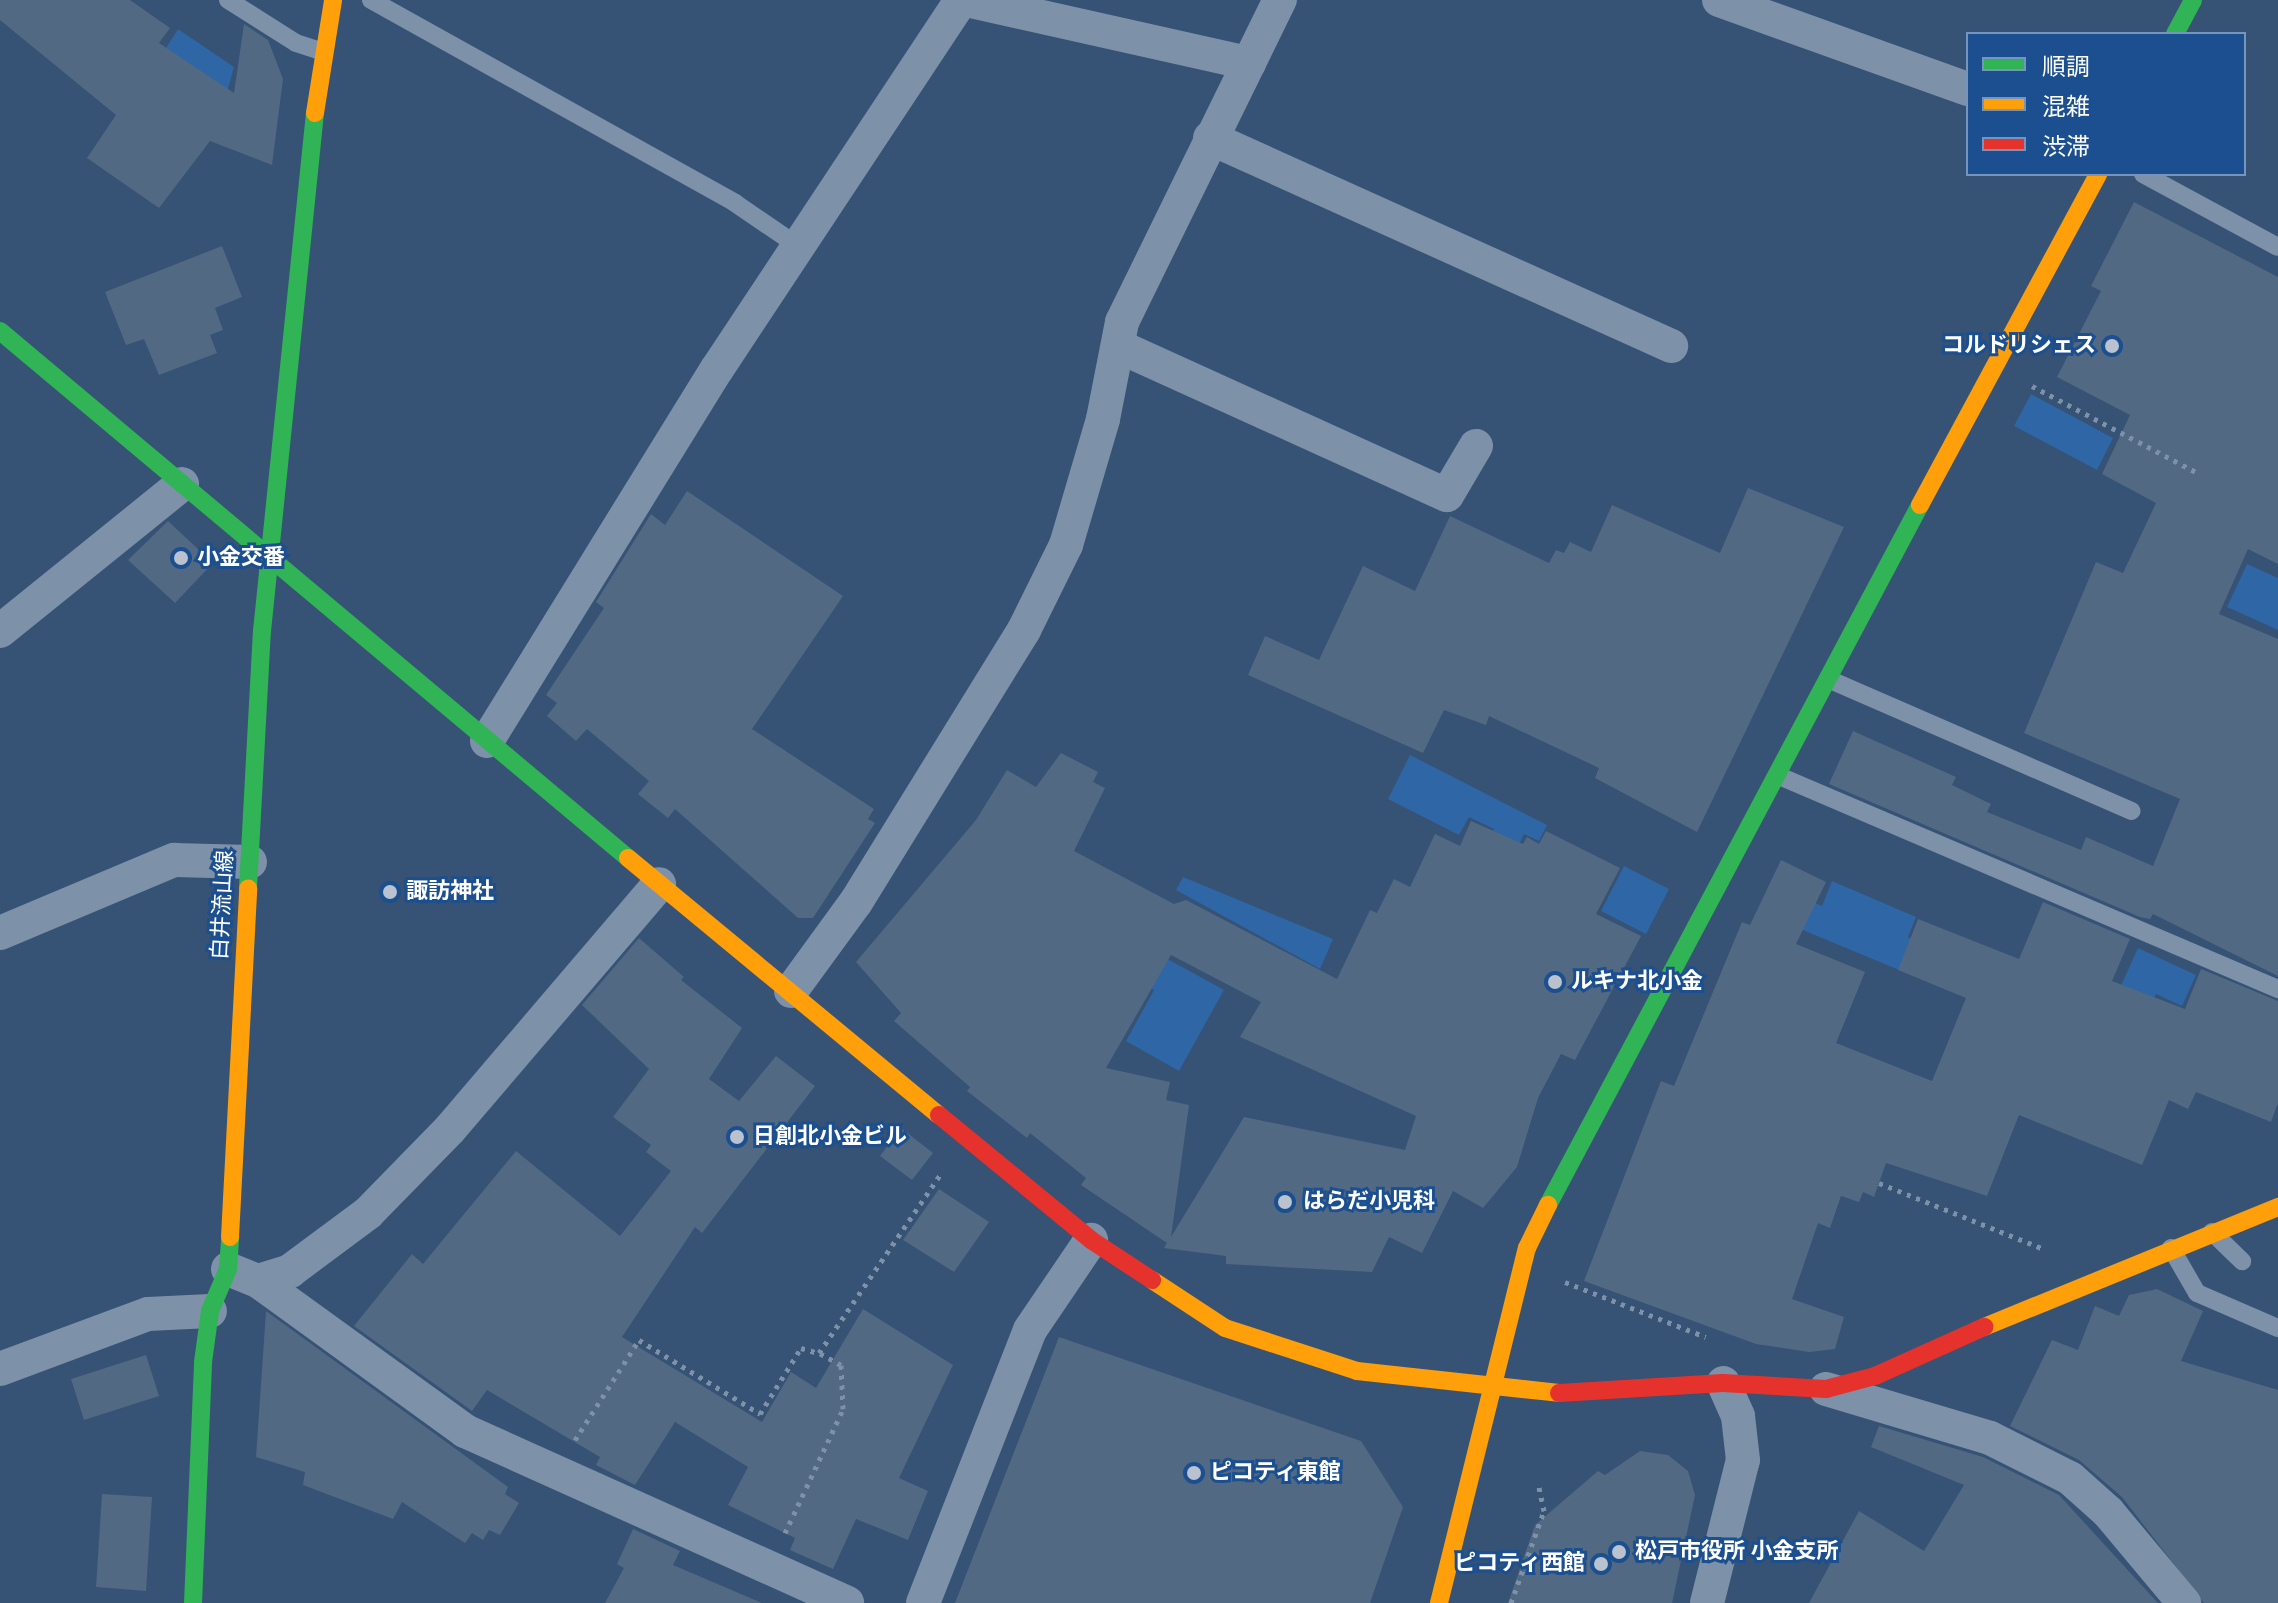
<!DOCTYPE html>
<meta charset="utf-8">
<style>
body{margin:0}
#map{position:relative;width:2278px;height:1603px;overflow:hidden;background:#365274;font-family:Karla,"Noto Sans JP",sans-serif}
div>[style]{position:absolute}
[style*='--x']{left:calc(var(--x)*1px);top:calc(var(--y)*1px);width:calc(var(--w)*1px);rotate:calc(var(--a)*1deg)}
.green>*{inset:0;background:#2f66a5}
.building>*{inset:0;background:#526984}
.path>*{height:5px;margin-top:-2.5px;transform-origin:0;background:repeating-linear-gradient(90deg,#7d92a8 0 4px,transparent 0 10px)}
.lane>*{height:18px;margin:-9px;padding:0 9px;transform-origin:9px;border-radius:9px;background:#7d92a8}
.street>*{height:34px;margin:-17px;padding:0 17px;transform-origin:17px;border-radius:17px;background:#7d92a8}
.fast>*{height:18px;margin:-9px;padding:0 9px;transform-origin:9px;border-radius:9px;background:#30b455}
.slow>*{height:18px;margin:-9px;padding:0 9px;transform-origin:9px;border-radius:9px;background:#ff9f0a}
.jam>*{height:18px;margin:-9px;padding:0 9px;transform-origin:9px;border-radius:9px;background:#e5322d}
.dots>*{width:22px;height:22px;translate:-50% -50%;box-sizing:border-box;border:4px solid #1b4f8f;border-radius:50%}
span{translate:-50% -50%;white-space:nowrap;text-align:center;line-height:1.15;-webkit-text-stroke:6px #1b4f8f;paint-order:stroke}
.poi-label{font-size:22px;color:#fff;font-weight:700}
.right{translate:-100% -50%;text-align:right}
.left{translate:0 -50%;text-align:left}
.street-label{font-size:22px;color:#fff}
.legend{position:absolute;left:1966px;top:32px;width:280px;height:144px;box-sizing:border-box;background:#1b4f8f;border:2px solid #7695bc;margin:0;padding:10px 14px;list-style:none;font-size:24px;color:#fff}
.legend li{display:flex;align-items:center;gap:16px;height:40px}
.legend b{width:40px;border:2px solid #7695bc}
</style>
<div id="map">
<div class="green">
<i style="clip-path:polygon(178px 29px,234px 67px,219px 122px,203px 151px,136px 95px)"></i>
<i style="clip-path:polygon(2031px 394px,2113px 438px,2097px 470px,2014px 426px)"></i>
<i style="clip-path:polygon(2247px 564px,2278px 578px,2278px 630px,2227px 607px)"></i>
<i style="clip-path:polygon(1410px 755px,1547px 825px,1539px 841px,1524px 834px,1510px 863px,1484px 850px,1494px 829px,1469px 817px,1459px 835px,1388px 799px)"></i>
<i style="clip-path:polygon(1624px 866px,1669px 889px,1646px 934px,1601px 911px)"></i>
<i style="clip-path:polygon(1183px 877px,1333px 939px,1320px 969px,1176px 890px)"></i>
<i style="clip-path:polygon(1832px 881px,1916px 917px,1908px 937px,1917px 942px,1904px 972px,1769px 916px,1780px 888px,1822px 906px)"></i>
<i style="clip-path:polygon(1091px 917px,1224px 990px,1179px 1071px,1126px 1041px,1154px 990px,1075px 947px)"></i>
<i style="clip-path:polygon(2138px 948px,2196px 975px,2182px 1006px,2156px 994px,2150px 1007px,2118px 992px)"></i>
</div>
<div class="building">
<i style="clip-path:polygon(0 0,130px 0,170px 28px,159px 43px,234px 93px,244px 24px,268px 40px,283px 79px,272px 165px,210px 141px,159px 208px,87px 158px,116px 115px,0 20px)"></i>
<i style="clip-path:polygon(2134px 202px,2278px 277px,2278px 564px,2248px 549px,2219px 614px,2278px 639px,2278px 976px,2153px 914px,2150px 919px,2140px 917px,1829px 784px,1853px 731px,1956px 777px,1952px 785px,1991px 804px,1987px 812px,2081px 850px,2086px 837px,2153px 866px,2180px 799px,2024px 733px,2096px 562px,2123px 573px,2156px 503px,2102px 474px,2130px 415px,2057px 377px,2101px 291px,2091px 286px)"></i>
<i style="clip-path:polygon(222px 246px,242px 297px,215px 308px,223px 330px,210px 335px,217px 353px,159px 375px,144px 339px,126px 345px,105px 292px)"></i>
<i style="clip-path:polygon(1748px 488px,1844px 527px,1697px 832px,1595px 778px,1599px 768px,1489px 716px,1486px 725px,1444px 710px,1423px 753px,1248px 675px,1265px 636px,1319px 660px,1363px 566px,1415px 591px,1450px 516px,1549px 563px,1556px 550px,1564px 553px,1570px 542px,1591px 552px,1612px 505px,1720px 553px)"></i>
<i style="clip-path:polygon(687px 491px,843px 596px,752px 729px,874px 809px,868px 819px,875px 823px,813px 918px,798px 918px,675px 809px,668px 818px,638px 794px,649px 781px,587px 729px,576px 741px,547px 716px,557px 703px,546px 695px,604px 608px,596px 602px,651px 514px,665px 525px)"></i>
<i style="clip-path:polygon(168px 521px,213px 563px,175px 603px,128px 560px)"></i>
<i style="clip-path:polygon(evenodd,1061px 753px,1098px 772px,1093px 782px,1105px 788px,1074px 851px,1174px 904px,1186px 900px,1337px 979px,1370px 910px,1377px 913px,1394px 879px,1410px 887px,1435px 834px,1460px 846px,1471px 821px,1523px 844px,1527px 837px,1539px 844px,1546px 831px,1620px 868px,1596px 914px,1641px 936px,1575px 1060px,1561px 1054px,1538px 1098px,1517px 1167px,1483px 1208px,1453px 1191px,1422px 1253px,1389px 1237px,1372px 1272px,1226px 1264px,1226px 1256px,1164px 1248px,1167px 1243px,1081px 1185px,1086px 1178px,1030px 1133px,1027px 1138px,967px 1091px,970px 1087px,894px 1021px,901px 1013px,856px 962px,976px 820px,1007px 770px,1036px 787px,1061px 753px,1171px 955px,1261px 1002px,1240px 1037px,1416px 1116px,1405px 1150px,1244px 1117px,1171px 1237px,1189px 1105px,1166px 1100px,1170px 1082px,1106px 1068px,1171px 955px)"></i>
<i style="clip-path:polygon(1781px 860px,1826px 882px,1796px 944px,1865px 972px,1836px 1043px,1932px 1081px,1966px 998px,1898px 970px,1918px 919px,2019px 959px,2043px 902px,2130px 939px,2112px 981px,2185px 1009px,2201px 969px,2278px 1001px,2278px 1103px,2271px 1122px,2196px 1092px,2188px 1109px,2169px 1100px,2142px 1165px,2019px 1115px,1987px 1196px,1886px 1163px,1874px 1197px,1863px 1192px,1859px 1202px,1841px 1196px,1830px 1228px,1818px 1223px,1792px 1299px,1844px 1317px,1835px 1349px,1809px 1352px,1756px 1344px,1584px 1281px,1661px 1081px,1674px 1086px,1742px 922px,1750px 925px)"></i>
<i style="clip-path:polygon(639px 938px,684px 977px,681px 980px,742px 1028px,709px 1079px,739px 1101px,776px 1056px,815px 1086px,702px 1233px,695px 1227px,622px 1337px,762px 1422px,791px 1372px,816px 1388px,863px 1309px,953px 1365px,899px 1478px,928px 1491px,908px 1540px,856px 1519px,833px 1569px,790px 1550px,795px 1538px,728px 1505px,748px 1467px,675px 1422px,635px 1485px,596px 1465px,600px 1457px,487px 1390px,472px 1411px,354px 1326px,412px 1254px,423px 1264px,516px 1151px,620px 1236px,671px 1171px,646px 1152px,651px 1145px,613px 1117px,649px 1069px,582px 1005px)"></i>
<i style="clip-path:polygon(901px 1128px,933px 1153px,912px 1180px,880px 1156px)"></i>
<i style="clip-path:polygon(939px 1189px,989px 1222px,954px 1272px,903px 1240px)"></i>
<i style="clip-path:polygon(2157px 1289px,2203px 1311px,2181px 1361px,2278px 1390px,2278px 1603px,2204px 1603px,2122px 1497px,2079px 1460px,2010px 1426px,2052px 1340px,2078px 1350px,2095px 1306px,2119px 1316px,2129px 1295px)"></i>
<i style="clip-path:polygon(266px 1311px,508px 1487px,505px 1494px,519px 1503px,500px 1535px,489px 1530px,483px 1540px,472px 1533px,465px 1543px,402px 1502px,393px 1519px,303px 1485px,305px 1472px,256px 1457px)"></i>
<i style="clip-path:polygon(1059px 1337px,1361px 1441px,1403px 1507px,1370px 1603px,955px 1603px)"></i>
<i style="clip-path:polygon(146px 1355px,159px 1396px,84px 1420px,71px 1379px)"></i>
<i style="clip-path:polygon(1879px 1426px,1983px 1457px,2059px 1495px,2158px 1603px,1809px 1603px,1859px 1511px,1924px 1551px,1964px 1485px,1871px 1447px)"></i>
<i style="clip-path:polygon(1640px 1451px,1668px 1455px,1688px 1471px,1695px 1495px,1672px 1603px,1508px 1603px,1535px 1525px,1598px 1471px,1605px 1475px)"></i>
<i style="clip-path:polygon(102px 1494px,152px 1497px,146px 1591px,96px 1587px)"></i>
<i style="clip-path:polygon(633px 1529px,680px 1551px,673px 1565px,762px 1603px,605px 1603px,624px 1568px,617px 1564px)"></i>
</div>
<div class="path">
<i style="--x:2032;--y:386;--w:185;--a:27.7"></i>
<i style="--x:1879;--y:1183;--w:178;--a:21.8"></i>
<i style="--x:1565;--y:1282;--w:151;--a:21.3"></i>
<i style="--x:575;--y:1440;--w:119;--a:-57.4"></i>
<i style="--x:639;--y:1340;--w:142;--a:31.4"></i>
<i style="--x:760;--y:1414;--w:78;--a:-58.2"></i>
<i style="--x:801;--y:1348;--w:19;--a:16"></i>
<i style="--x:819;--y:1353;--w:219;--a:-55.8"></i>
<i style="--x:785;--y:1533;--w:137;--a:-64.9"></i>
<i style="--x:843;--y:1409;--w:44;--a:-92.6"></i>
<i style="--x:841;--y:1365;--w:25;--a:-151"></i>
<i style="--x:1511;--y:1603;--w:98;--a:-70.3"></i>
<i style="--x:1544;--y:1511;--w:29;--a:-102"></i>
</div>
<div class="lane">
<i style="--x:228;--y:0;--w:80;--a:32.3"></i>
<i style="--x:296;--y:43;--w:29;--a:18"></i>
<i style="--x:371;--y:0;--w:417;--a:29.1"></i>
<i style="--x:735;--y:203;--w:76;--a:34.3"></i>
<i style="--x:2143;--y:174;--w:153;--a:28.4"></i>
<i style="--x:1828;--y:679;--w:331;--a:23.5"></i>
<i style="--x:1779;--y:776;--w:543;--a:23.12"></i>
<i style="--x:2212;--y:1232;--w:42;--a:44"></i>
<i style="--x:2171;--y:1248;--w:52;--a:60"></i>
<i style="--x:2197;--y:1293;--w:88;--a:23.4"></i>
</div>
<div class="street">
<i style="--x:966;--y:0;--w:290;--a:12.6"></i>
<i style="--x:1719;--y:0;--w:264;--a:19.7"></i>
<i style="--x:1210;--y:138;--w:506;--a:24.28"></i>
<i style="--x:1118;--y:346;--w:361;--a:24.4"></i>
<i style="--x:1447;--y:495;--w:57;--a:-59.4"></i>
<i style="--x:0;--y:631;--w:234;--a:-38.9"></i>
<i style="--x:487;--y:741;--w:437;--a:-58.3"></i>
<i style="--x:717;--y:369;--w:442;--a:-56.5"></i>
<i style="--x:0;--y:933;--w:189;--a:-22.8"></i>
<i style="--x:174;--y:860;--w:76;--a:1.5"></i>
<i style="--x:791;--y:991;--w:110;--a:-53.9"></i>
<i style="--x:856;--y:902;--w:320;--a:-58.3"></i>
<i style="--x:1024;--y:630;--w:95;--a:-63.7"></i>
<i style="--x:1066;--y:545;--w:131;--a:-73.6"></i>
<i style="--x:1103;--y:419;--w:99;--a:-78.9"></i>
<i style="--x:1122;--y:322;--w:359;--a:-63.9"></i>
<i style="--x:228;--y:1269;--w:32;--a:22"></i>
<i style="--x:258;--y:1281;--w:256;--a:35.9"></i>
<i style="--x:465;--y:1431;--w:419;--a:24.2"></i>
<i style="--x:258;--y:1281;--w:34;--a:-17"></i>
<i style="--x:290;--y:1271;--w:97;--a:-36.6"></i>
<i style="--x:368;--y:1213;--w:117;--a:-45.7"></i>
<i style="--x:450;--y:1129;--w:322;--a:-49.5"></i>
<i style="--x:0;--y:1369;--w:158;--a:-20.4"></i>
<i style="--x:148;--y:1314;--w:62;--a:-2.8"></i>
<i style="--x:1826;--y:1389;--w:171;--a:16.6"></i>
<i style="--x:1990;--y:1438;--w:89;--a:26.6"></i>
<i style="--x:2070;--y:1478;--w:51;--a:41.8"></i>
<i style="--x:2108;--y:1512;--w:119;--a:50.1"></i>
<i style="--x:923;--y:1603;--w:293;--a:-68.6"></i>
<i style="--x:1030;--y:1330;--w:109;--a:-55.9"></i>
<i style="--x:1707;--y:1603;--w:147;--a:-75.9"></i>
<i style="--x:1743;--y:1460;--w:44;--a:-96.5"></i>
<i style="--x:1738;--y:1416;--w:36;--a:-114"></i>
</div>
<div class="fast">
<i style="--x:2175;--y:34;--w:38;--a:-62"></i>
<i style="--x:0;--y:331;--w:820;--a:40"></i>
<i style="--x:248;--y:888;--w:257;--a:-86.9"></i>
<i style="--x:262;--y:631;--w:521;--a:-84.16"></i>
<i style="--x:1548;--y:1205;--w:793;--a:-62.01"></i>
<i style="--x:193;--y:1603;--w:241;--a:-87.6"></i>
<i style="--x:203;--y:1362;--w:51;--a:-82.2"></i>
<i style="--x:210;--y:1311;--w:46;--a:-66.8"></i>
<i style="--x:228;--y:1269;--w:32;--a:-86"></i>
</div>
<div class="slow">
<i style="--x:315;--y:113;--w:114;--a:-80.9"></i>
<i style="--x:1920;--y:505;--w:376;--a:-61.7"></i>
<i style="--x:628;--y:858;--w:403;--a:39.6"></i>
<i style="--x:230;--y:1237;--w:349;--a:-87"></i>
<i style="--x:1152;--y:1280;--w:87;--a:33.3"></i>
<i style="--x:1225;--y:1328;--w:139;--a:18"></i>
<i style="--x:1357;--y:1371;--w:203;--a:6.2"></i>
<i style="--x:1984;--y:1327;--w:318;--a:-22.2"></i>
<i style="--x:1439;--y:1603;--w:366;--a:-76.1"></i>
<i style="--x:1527;--y:1248;--w:48;--a:-64"></i>
</div>
<div class="jam">
<i style="--x:939;--y:1115;--w:197;--a:39.4"></i>
<i style="--x:1091;--y:1240;--w:73;--a:33.3"></i>
<i style="--x:1559;--y:1393;--w:164;--a:-3.5"></i>
<i style="--x:1723;--y:1383;--w:103;--a:3.3"></i>
<i style="--x:1826;--y:1389;--w:51;--a:-14.9"></i>
<i style="--x:1875;--y:1376;--w:120;--a:-24.2"></i>
</div>
<div class="dots">
<i style="left:2112px;top:346px;background:#b9c2ce"></i>
<i style="left:181px;top:558px;background:#b9c2ce"></i>
<i style="left:390px;top:892px;background:#b9c2ce"></i>
<i style="left:1555px;top:982px;background:#b9c2ce"></i>
<i style="left:737px;top:1137px;background:#b9c2ce"></i>
<i style="left:1285px;top:1202px;background:#b9c2ce"></i>
<i style="left:1194px;top:1473px;background:#b9c2ce"></i>
<i style="left:1619px;top:1552px;background:#b9c2ce"></i>
<i style="left:1601px;top:1564px;background:#b9c2ce"></i>
</div>
<div class="poi-label">
<span class="right" style="left:2096px;top:346px">コルドリシェス</span>
<span class="left" style="left:197px;top:558px">小金交番</span>
<span class="left" style="left:406px;top:892px">諏訪神社</span>
<span class="left" style="left:1571px;top:982px">ルキナ北小金</span>
<span class="left" style="left:753px;top:1137px">日創北小金ビル</span>
<span class="left" style="left:1303px;top:1202px">はらだ小児科</span>
<span class="left" style="left:1210px;top:1473px">ピコティ東館</span>
<span class="left" style="left:1635px;top:1552px">松戸市役所 小金支所</span>
<span class="right" style="left:1585px;top:1564px">ピコティ西館</span>
</div>
<div class="street-label">
<span style="left:223px;top:905px;rotate:-87deg">白井流山線</span>
</div>
<ul class="legend">
<li><b style="height:10px;background:#30b455"></b>順調</li>
<li><b style="height:10px;background:#ff9f0a"></b>混雑</li>
<li><b style="height:10px;background:#e5322d"></b>渋滞</li>
</ul>
</div>
